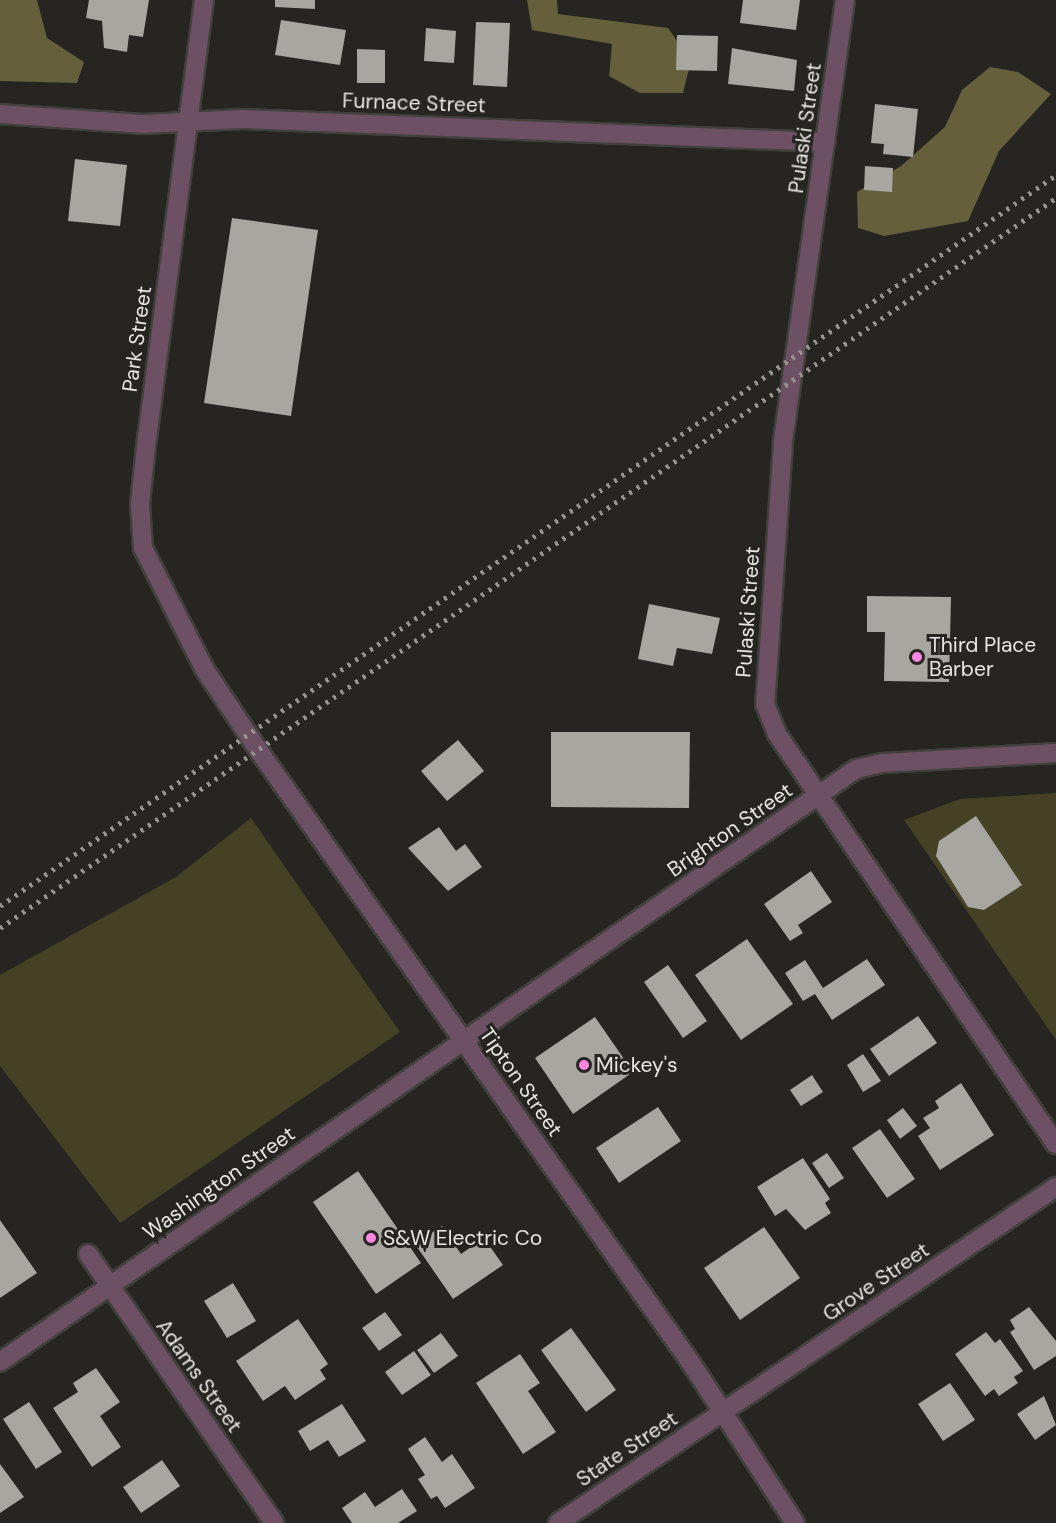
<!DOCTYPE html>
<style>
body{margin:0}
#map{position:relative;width:1056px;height:1523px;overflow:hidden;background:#262521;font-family:"DM Sans",sans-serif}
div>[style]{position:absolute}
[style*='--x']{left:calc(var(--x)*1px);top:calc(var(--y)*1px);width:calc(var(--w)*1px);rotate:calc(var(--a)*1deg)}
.green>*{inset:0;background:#454124}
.forest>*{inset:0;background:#665f3b}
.building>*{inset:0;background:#a7a6a1}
.roads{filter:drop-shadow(2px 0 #41403c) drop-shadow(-2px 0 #41403c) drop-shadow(0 2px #41403c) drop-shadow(0 -2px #41403c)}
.minor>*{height:18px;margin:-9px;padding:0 9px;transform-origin:9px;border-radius:9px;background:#6e5065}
.rail>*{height:4.5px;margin-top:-2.25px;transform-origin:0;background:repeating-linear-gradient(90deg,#959491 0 3px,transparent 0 9px)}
.dots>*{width:16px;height:16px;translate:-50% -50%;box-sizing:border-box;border:3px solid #262521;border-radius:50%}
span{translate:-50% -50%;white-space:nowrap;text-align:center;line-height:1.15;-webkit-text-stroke:6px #262521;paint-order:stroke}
.street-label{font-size:21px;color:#e6e6e3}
.poi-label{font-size:21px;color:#e6e6e3}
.left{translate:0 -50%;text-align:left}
</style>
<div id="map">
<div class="green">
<i style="clip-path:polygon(1056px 793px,1056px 1040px,904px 820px,960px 799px)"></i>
<i style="clip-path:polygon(251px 818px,400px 1032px,120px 1223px,0 1066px,0 975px,176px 877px)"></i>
</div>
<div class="forest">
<i style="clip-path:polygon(0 0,37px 0,47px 38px,84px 62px,77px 83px,0 81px)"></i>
<i style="clip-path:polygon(527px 0,557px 0,558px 14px,668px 28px,691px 61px,683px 93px,640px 93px,609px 76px,612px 44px,532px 30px)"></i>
<i style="clip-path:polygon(990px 67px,1018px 72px,1051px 94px,999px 151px,968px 221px,884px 236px,858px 228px,857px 192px,901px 166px,945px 127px,962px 90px)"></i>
</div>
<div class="building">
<i style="clip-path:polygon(89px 0,149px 0,143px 37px,129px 35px,127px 52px,104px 48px,102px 21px,86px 18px)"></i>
<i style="clip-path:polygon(275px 0,315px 0,315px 9px,275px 7px)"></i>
<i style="clip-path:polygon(743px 0,800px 0,796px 30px,740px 23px)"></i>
<i style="clip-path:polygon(281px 20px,346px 30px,340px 65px,275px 55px)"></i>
<i style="clip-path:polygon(476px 22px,510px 23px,507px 87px,473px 85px)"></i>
<i style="clip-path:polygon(426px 28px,456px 31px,454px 63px,424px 61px)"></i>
<i style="clip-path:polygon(677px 35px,718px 36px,717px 71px,676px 70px)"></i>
<i style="clip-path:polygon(732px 48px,797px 60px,794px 91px,728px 84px)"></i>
<i style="clip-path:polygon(357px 49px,385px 50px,385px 83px,357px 83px)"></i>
<i style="clip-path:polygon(875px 104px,918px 109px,913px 157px,883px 154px,884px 144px,871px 143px)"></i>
<i style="clip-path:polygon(75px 159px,127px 165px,120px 226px,68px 221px)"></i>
<i style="clip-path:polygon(865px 166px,893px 168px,892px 192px,864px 190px)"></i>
<i style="clip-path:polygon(232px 218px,318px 230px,291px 416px,204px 403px)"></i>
<i style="clip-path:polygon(867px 596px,951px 597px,949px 682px,884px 681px,885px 632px,867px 632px)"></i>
<i style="clip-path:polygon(649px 604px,720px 618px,712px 654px,677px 648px,673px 666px,638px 659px)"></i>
<i style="clip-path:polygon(551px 732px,690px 732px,689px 808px,551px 807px)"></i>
<i style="clip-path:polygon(458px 740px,484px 771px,447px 801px,421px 771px)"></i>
<i style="clip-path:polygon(976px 816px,1022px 885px,984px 910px,968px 907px,936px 856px,939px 841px)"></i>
<i style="clip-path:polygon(439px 827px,456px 851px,465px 844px,482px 867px,448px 891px,408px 848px)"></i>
<i style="clip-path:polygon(811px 871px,832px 902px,798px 925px,803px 933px,790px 941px,764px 904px)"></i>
<i style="clip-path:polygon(747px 939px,793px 1004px,741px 1040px,695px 975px)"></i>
<i style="clip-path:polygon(867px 959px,885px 985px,832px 1020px,815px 994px,803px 1001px,785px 973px,805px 960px,823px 988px)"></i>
<i style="clip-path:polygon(668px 965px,707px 1021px,683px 1038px,644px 982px)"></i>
<i style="clip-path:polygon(918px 1016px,937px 1043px,889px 1076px,870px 1049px)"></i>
<i style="clip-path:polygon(595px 1017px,633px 1072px,573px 1114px,535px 1058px)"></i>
<i style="clip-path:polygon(863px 1054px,881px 1081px,863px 1092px,847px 1065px)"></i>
<i style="clip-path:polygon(812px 1075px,823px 1092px,801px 1106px,790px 1090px)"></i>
<i style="clip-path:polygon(961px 1083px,994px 1135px,940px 1170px,918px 1136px,930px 1128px,923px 1118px,939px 1108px,935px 1101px)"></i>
<i style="clip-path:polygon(658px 1107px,681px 1141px,619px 1183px,596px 1148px)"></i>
<i style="clip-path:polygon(903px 1108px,917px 1126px,900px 1139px,887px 1120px)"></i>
<i style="clip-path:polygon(880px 1129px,915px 1179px,887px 1198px,852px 1148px)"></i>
<i style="clip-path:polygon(827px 1153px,844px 1178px,829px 1188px,812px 1163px)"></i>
<i style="clip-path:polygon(803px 1158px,830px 1199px,825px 1203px,831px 1213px,805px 1230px,786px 1209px,775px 1216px,757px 1187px)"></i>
<i style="clip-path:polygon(358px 1171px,421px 1263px,376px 1294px,313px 1202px)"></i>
<i style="clip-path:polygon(0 1220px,37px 1273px,0 1298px)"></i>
<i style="clip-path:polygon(442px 1226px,461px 1254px,484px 1238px,503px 1265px,453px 1299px,415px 1244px)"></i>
<i style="clip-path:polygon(764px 1227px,800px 1278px,740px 1320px,704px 1268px)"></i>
<i style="clip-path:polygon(233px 1283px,256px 1321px,227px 1338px,204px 1301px)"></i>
<i style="clip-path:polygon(1029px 1307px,1056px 1341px,1056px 1356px,1034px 1370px,1010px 1332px,1015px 1329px,1010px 1320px)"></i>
<i style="clip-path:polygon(385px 1312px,402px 1335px,379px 1351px,362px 1328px)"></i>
<i style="clip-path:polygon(298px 1319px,328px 1364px,320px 1370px,326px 1379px,295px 1400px,285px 1386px,263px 1401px,236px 1361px)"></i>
<i style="clip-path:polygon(571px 1328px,616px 1390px,586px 1412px,541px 1350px)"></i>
<i style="clip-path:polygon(986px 1332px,995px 1343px,1000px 1339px,1023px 1371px,1014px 1377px,1018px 1383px,999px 1396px,994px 1389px,985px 1396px,955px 1354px)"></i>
<i style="clip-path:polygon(441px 1333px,458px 1356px,434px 1373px,417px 1350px)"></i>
<i style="clip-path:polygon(414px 1351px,431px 1375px,402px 1395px,385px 1372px)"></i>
<i style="clip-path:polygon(520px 1354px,540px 1383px,528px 1391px,556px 1432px,523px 1454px,476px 1383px)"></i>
<i style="clip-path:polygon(96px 1368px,120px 1402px,100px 1416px,121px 1447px,92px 1467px,53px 1408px,78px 1392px,73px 1383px)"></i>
<i style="clip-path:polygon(950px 1383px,975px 1420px,943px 1441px,918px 1404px)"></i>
<i style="clip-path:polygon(1044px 1396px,1056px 1425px,1035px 1440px,1017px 1414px)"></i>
<i style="clip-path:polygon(29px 1402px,62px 1452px,36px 1469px,3px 1419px)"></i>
<i style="clip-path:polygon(342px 1404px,366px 1441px,339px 1457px,328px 1440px,310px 1451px,298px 1431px)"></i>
<i style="clip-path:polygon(425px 1437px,442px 1462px,452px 1454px,475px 1488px,445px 1508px,437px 1496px,431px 1499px,418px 1479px,425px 1475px,408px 1449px)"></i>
<i style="clip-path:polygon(162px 1460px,180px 1486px,141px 1513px,123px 1487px)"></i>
<i style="clip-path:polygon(0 1464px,24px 1497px,0 1513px)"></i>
<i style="clip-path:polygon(402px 1489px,417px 1511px,398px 1523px,352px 1523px,342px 1508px,365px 1492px,375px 1507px)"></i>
</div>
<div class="roads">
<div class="minor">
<i style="--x:204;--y:0;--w:441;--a:97.4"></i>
<i style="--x:147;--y:437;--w:67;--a:96"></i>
<i style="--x:140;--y:504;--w:44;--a:86.1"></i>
<i style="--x:143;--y:548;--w:137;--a:63.1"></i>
<i style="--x:205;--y:670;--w:97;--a:56.3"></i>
<i style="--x:259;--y:751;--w:749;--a:54.78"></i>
<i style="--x:691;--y:1363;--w:191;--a:57"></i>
<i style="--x:845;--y:0;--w:447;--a:98"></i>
<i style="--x:783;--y:443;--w:262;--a:93.9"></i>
<i style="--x:765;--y:704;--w:32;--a:68"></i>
<i style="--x:777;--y:734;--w:496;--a:55.8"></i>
<i style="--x:0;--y:114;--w:144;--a:4"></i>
<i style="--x:144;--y:124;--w:98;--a:-2.9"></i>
<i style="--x:242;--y:119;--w:584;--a:2.26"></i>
<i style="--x:88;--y:1254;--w:327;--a:55.3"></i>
<i style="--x:0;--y:1362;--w:1041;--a:-34.71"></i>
<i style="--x:856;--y:769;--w:28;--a:-13"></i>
<i style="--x:883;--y:763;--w:173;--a:-3.3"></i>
<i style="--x:558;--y:1523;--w:601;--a:-34.01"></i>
</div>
</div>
<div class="rail">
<i style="--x:0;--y:906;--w:1284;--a:-34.69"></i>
<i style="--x:0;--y:928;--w:1284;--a:-34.66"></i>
</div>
<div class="dots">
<i style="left:917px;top:657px;background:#fd86e1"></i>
<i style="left:584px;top:1065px;background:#fd86e1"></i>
<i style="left:371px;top:1238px;background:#fd86e1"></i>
</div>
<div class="street-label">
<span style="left:414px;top:103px;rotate:2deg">Furnace Street</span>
<span style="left:805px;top:128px;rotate:-82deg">Pulaski Street</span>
<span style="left:137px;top:339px;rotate:-82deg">Park Street</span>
<span style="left:748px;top:612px;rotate:-86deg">Pulaski Street</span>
<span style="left:730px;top:830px;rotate:-35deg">Brighton Street</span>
<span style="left:521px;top:1082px;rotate:55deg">Tipton Street</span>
<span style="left:219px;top:1183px;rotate:-35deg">Washington Street</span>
<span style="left:876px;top:1282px;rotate:-34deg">Grove Street</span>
<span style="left:199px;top:1376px;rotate:55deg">Adams Street</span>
<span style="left:627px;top:1449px;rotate:-34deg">State Street</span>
</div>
<div class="poi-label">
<span class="left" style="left:929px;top:657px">Third Place<br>Barber</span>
<span class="left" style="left:596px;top:1065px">Mickey's</span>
<span class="left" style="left:383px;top:1238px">S&amp;W Electric Co</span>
</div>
</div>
